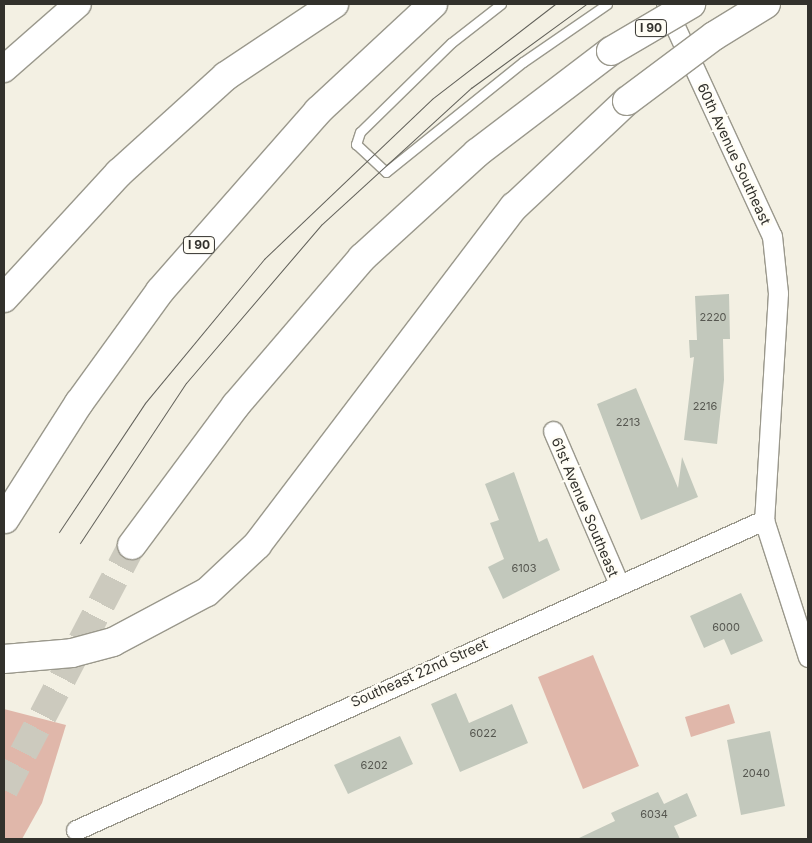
<!DOCTYPE html>
<style>
body{margin:0}
#map{position:relative;width:812px;height:843px;overflow:hidden;background:#f3f0e3;font-family:Inter,sans-serif}
div>[style]{position:absolute}
[style*='--x']{left:calc(var(--x)*1px);top:calc(var(--y)*1px);width:calc(var(--w)*1px);rotate:calc(var(--a)*1deg)}
.green>*{inset:0;background:#e0b7aa}
.building>*{inset:0;background:#c2c8bc}
.highway-tunnel>*{height:28px;margin-top:-14px;transform-origin:0;background:repeating-linear-gradient(90deg,#cccabe 0 28px,transparent 0 42px)}
.roads{filter:drop-shadow(1px 0 #9a988c) drop-shadow(-1px 0 #9a988c) drop-shadow(0 1px #9a988c) drop-shadow(0 -1px #9a988c)}
.lane>*{height:9px;margin:-4.5px;padding:0 4.5px;transform-origin:4.5px;border-radius:4.5px;background:#fff}
.street>*{height:19px;margin:-9.5px;padding:0 9.5px;transform-origin:9.5px;border-radius:9.5px;background:#fff}
.secondary>*{height:26px;margin:-13px;padding:0 13px;transform-origin:13px;border-radius:13px;background:#fff}
.highway>*{height:28px;margin:-14px;padding:0 14px;transform-origin:14px;border-radius:14px;background:#fff}
.tram>*{height:1px;margin:-0.5px;padding:0 0.5px;transform-origin:0.5px;border-radius:0.5px;background:#616059}
.bridges{filter:drop-shadow(1px 0 #9a988c) drop-shadow(-1px 0 #9a988c) drop-shadow(0 1px #9a988c) drop-shadow(0 -1px #9a988c)}
.highway-bridge>*{height:28px;margin:-14px;padding:0 14px;transform-origin:14px;border-radius:14px;background:#fff}
span{translate:-50% -50%;white-space:nowrap;text-align:center;line-height:1.15;-webkit-text-stroke:5px #fffdf5;paint-order:stroke}
.number-label{font-size:11px;color:#565750}
.number-label span{-webkit-text-stroke-width:0}
.shield-label span{padding:1px 4px;background:#fffdf5;border:1px solid;border-radius:4px;-webkit-text-stroke-width:0}
.shield-label{font-size:12px;color:#32312c;font-weight:700}
.street-label{font-size:14px;color:#32312c}
.frame{position:absolute;inset:0;border:5px solid #32312c;pointer-events:none}
</style>
<div id="map">
<div class="green">
<i style="clip-path:polygon(593px 655px,639px 766px,583px 789px,538px 677px)"></i>
<i style="clip-path:polygon(729px 704px,735px 723px,691px 737px,685px 717px)"></i>
<i style="clip-path:polygon(4px 709px,66px 725px,42px 803px,22px 839px,4px 839px)"></i>
</div>
<div class="building">
<i style="clip-path:polygon(729px 294px,730px 339px,723px 339px,724px 380px,717px 444px,684px 440px,694px 357px,690px 358px,689px 340px,697px 340px,695px 296px)"></i>
<i style="clip-path:polygon(636px 388px,678px 488px,682px 457px,698px 497px,641px 520px,597px 404px)"></i>
<i style="clip-path:polygon(514px 472px,539px 542px,547px 538px,560px 570px,503px 599px,488px 567px,504px 559px,490px 523px,499px 520px,485px 484px)"></i>
<i style="clip-path:polygon(741px 593px,763px 641px,731px 655px,724px 639px,704px 648px,690px 616px)"></i>
<i style="clip-path:polygon(456px 693px,469px 723px,512px 704px,528px 743px,460px 772px,431px 704px)"></i>
<i style="clip-path:polygon(770px 731px,785px 806px,741px 815px,727px 740px)"></i>
<i style="clip-path:polygon(400px 736px,413px 764px,348px 794px,334px 765px)"></i>
<i style="clip-path:polygon(658px 792px,664px 804px,687px 793px,697px 816px,674px 826px,680px 839px,577px 839px,615px 821px,611px 813px)"></i>
</div>
<div class="highway-tunnel">
<i style="--x:4;--y:790;--w:276;--a:-62.4"></i>
</div>
<div class="roads">
<div class="lane">
<i style="--x:501;--y:4;--w:63;--a:142"></i>
<i style="--x:451;--y:43;--w:127;--a:135.6"></i>
<i style="--x:360;--y:132;--w:13;--a:108"></i>
<i style="--x:356;--y:144;--w:41;--a:43"></i>
<i style="--x:386;--y:172;--w:176;--a:-38.8"></i>
<i style="--x:523;--y:62;--w:102;--a:-34.6"></i>
</div>
<div class="street">
<i style="--x:666;--y:7;--w:252;--a:65.2"></i>
<i style="--x:772;--y:236;--w:57;--a:84"></i>
<i style="--x:778;--y:293;--w:227;--a:93.5"></i>
<i style="--x:764;--y:520;--w:144;--a:72.2"></i>
<i style="--x:553;--y:431;--w:164;--a:66.7"></i>
<i style="--x:76;--y:830;--w:755;--a:-24.26"></i>
</div>
<div class="secondary">
<i style="--x:4;--y:69;--w:98;--a:-41.3"></i>
</div>
<div class="highway">
<i style="--x:4;--y:298;--w:170;--a:-47.4"></i>
<i style="--x:119;--y:173;--w:144;--a:-42.2"></i>
<i style="--x:226;--y:76;--w:130;--a:-33.7"></i>
<i style="--x:5;--y:519;--w:138;--a:-57.5"></i>
<i style="--x:79;--y:403;--w:138;--a:-54.1"></i>
<i style="--x:160;--y:291;--w:240;--a:-48.7"></i>
<i style="--x:318;--y:111;--w:157;--a:-42.9"></i>
<i style="--x:132;--y:545;--w:174;--a:-53.4"></i>
<i style="--x:236;--y:405;--w:194;--a:-49.4"></i>
<i style="--x:362;--y:258;--w:156;--a:-42.4"></i>
<i style="--x:477;--y:153;--w:168;--a:-37.3"></i>
<i style="--x:4;--y:659;--w:68;--a:-5"></i>
<i style="--x:72;--y:653;--w:42;--a:-15"></i>
<i style="--x:113;--y:642;--w:106;--a:-28"></i>
<i style="--x:207;--y:592;--w:69;--a:-43.2"></i>
<i style="--x:257;--y:545;--w:425;--a:-52.8"></i>
<i style="--x:514;--y:207;--w:155;--a:-43.2"></i>
</div>
</div>
<div class="tram">
<i style="--x:59;--y:532;--w:155;--a:-56.3"></i>
<i style="--x:145;--y:403;--w:187;--a:-50.4"></i>
<i style="--x:264;--y:259;--w:233;--a:-43.6"></i>
<i style="--x:433;--y:98;--w:154;--a:-37.6"></i>
<i style="--x:80;--y:543;--w:192;--a:-56.5"></i>
<i style="--x:186;--y:383;--w:209;--a:-49.5"></i>
<i style="--x:322;--y:224;--w:202;--a:-42.4"></i>
<i style="--x:471;--y:88;--w:142;--a:-36.1"></i>
</div>
<div class="bridges">
<div class="highway-bridge">
<i style="--x:611;--y:51;--w:93;--a:-30.4"></i>
<i style="--x:627;--y:101;--w:109;--a:-36.8"></i>
<i style="--x:714;--y:36;--w:61;--a:-31.6"></i>
</div>
</div>
<div class="number-label">
<span style="left:713px;top:317px">2220</span>
<span style="left:705px;top:406px">2216</span>
<span style="left:628px;top:422px">2213</span>
<span style="left:524px;top:568px">6103</span>
<span style="left:726px;top:627px">6000</span>
<span style="left:483px;top:733px">6022</span>
<span style="left:374px;top:765px">6202</span>
<span style="left:756px;top:773px">2040</span>
<span style="left:654px;top:814px">6034</span>
</div>
<div class="shield-label">
<span style="left:651px;top:28px">I 90</span>
<span style="left:199px;top:245px">I 90</span>
</div>
<div class="street-label">
<span style="left:734px;top:154px;rotate:65deg">60th Avenue Southeast</span>
<span style="left:585px;top:507px;rotate:67deg">61st Avenue Southeast</span>
<span style="left:419px;top:673px;rotate:-24deg">Southeast 22nd Street</span>
</div>
<div class="frame"></div>
</div>
